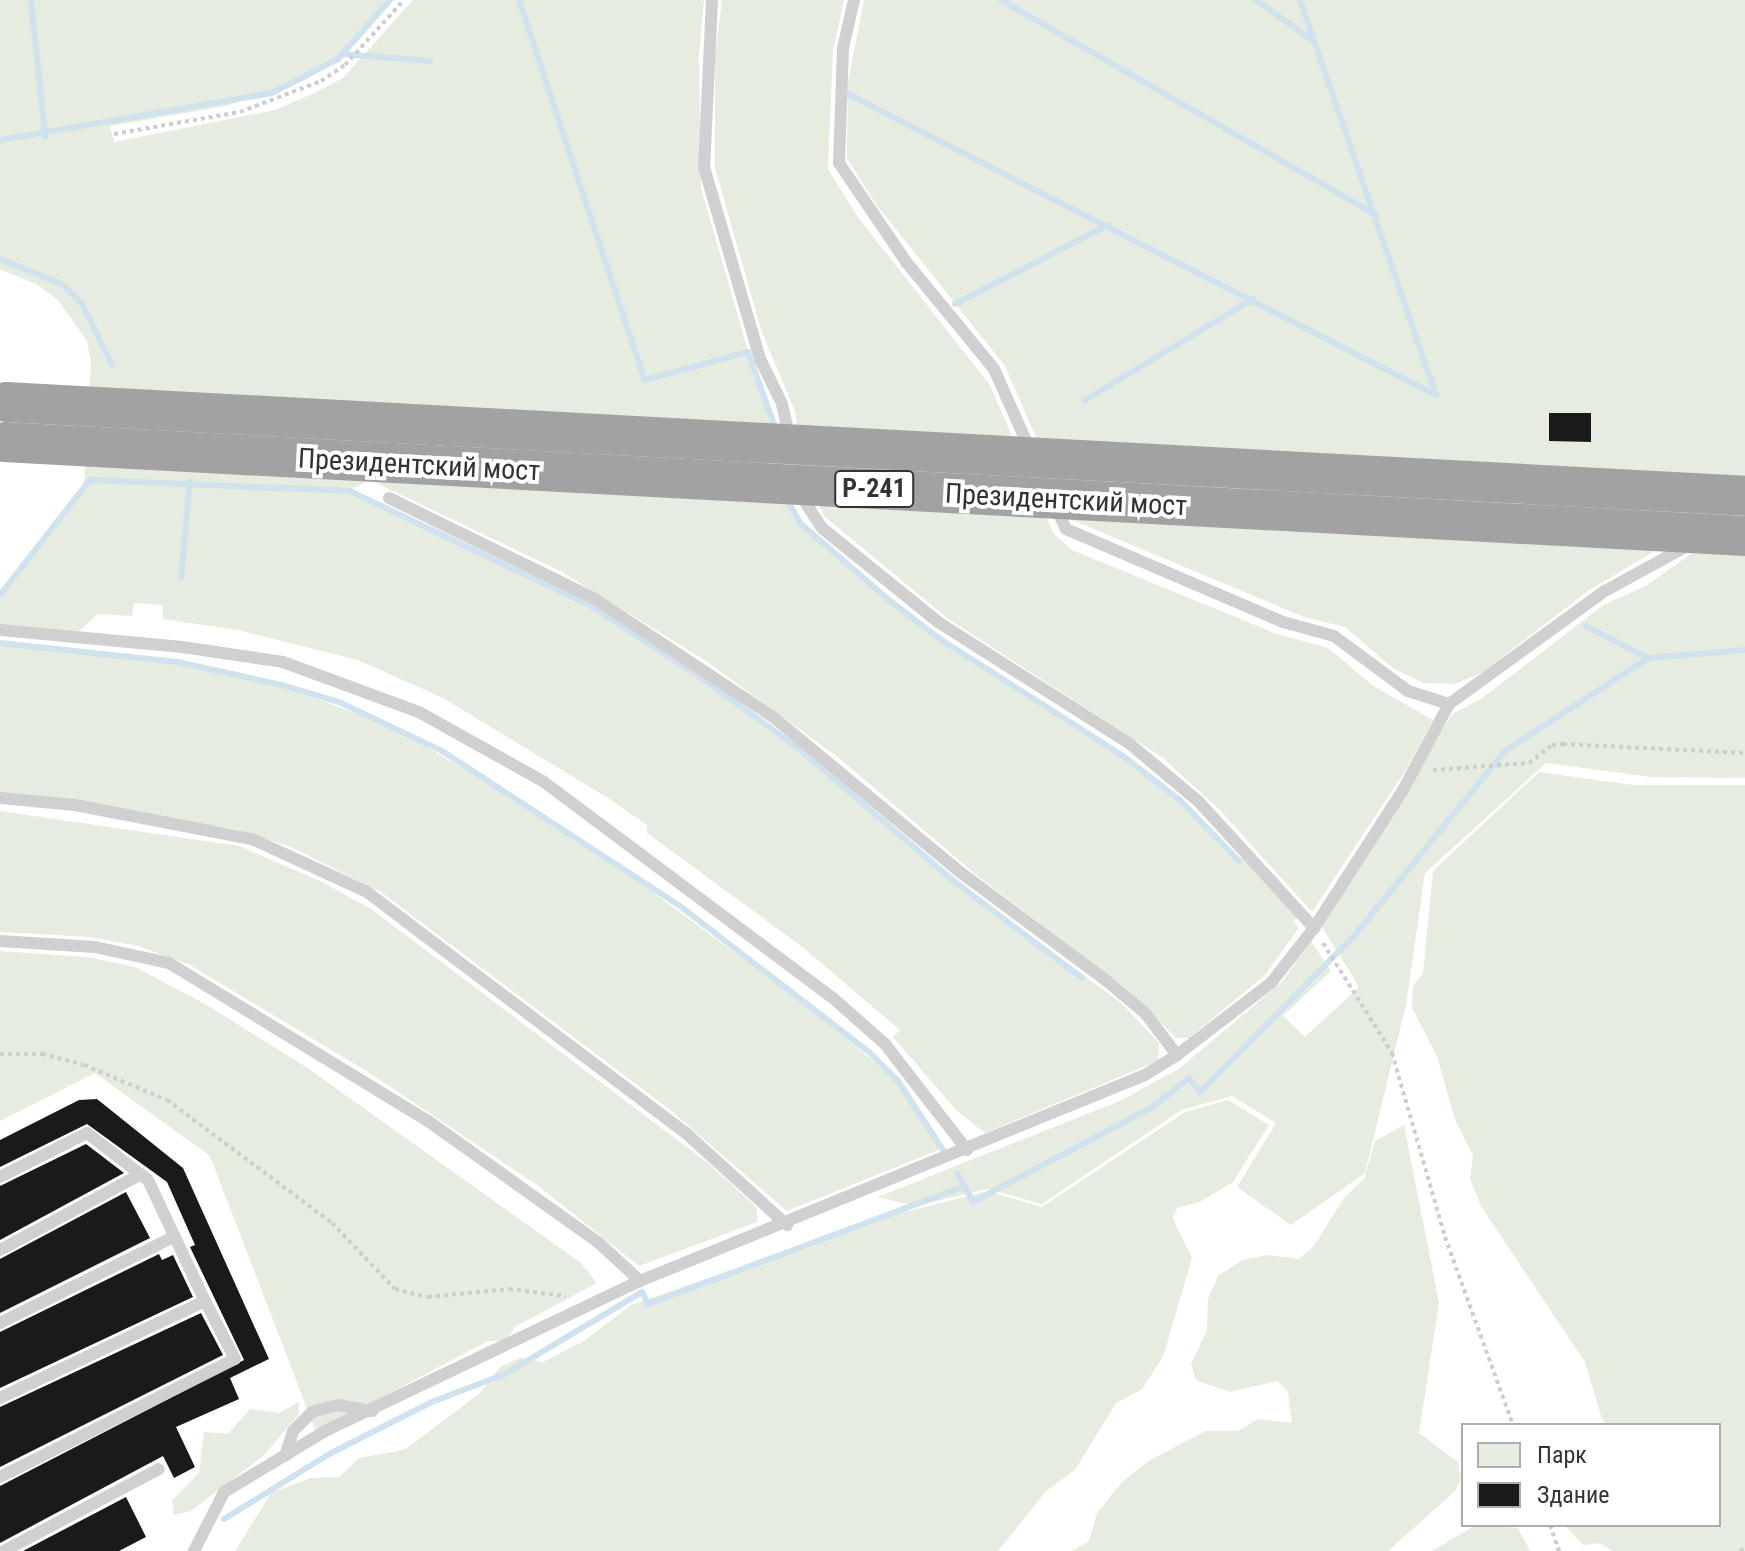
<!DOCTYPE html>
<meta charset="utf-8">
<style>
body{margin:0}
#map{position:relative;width:1745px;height:1551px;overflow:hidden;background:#fff;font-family:"Roboto Condensed",sans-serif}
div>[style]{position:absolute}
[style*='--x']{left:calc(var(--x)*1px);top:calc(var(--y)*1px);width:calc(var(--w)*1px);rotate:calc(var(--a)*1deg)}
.green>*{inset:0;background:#e6ecdf}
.stream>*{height:6px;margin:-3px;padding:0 3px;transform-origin:3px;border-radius:3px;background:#cfe2ee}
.building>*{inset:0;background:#1a1a1a}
.path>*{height:4px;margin-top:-2px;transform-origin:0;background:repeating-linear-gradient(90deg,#cdcdcd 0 4px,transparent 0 8px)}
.service>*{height:12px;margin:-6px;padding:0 6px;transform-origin:6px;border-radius:6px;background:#d0d0d0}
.trunk-bridge>*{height:40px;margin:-20px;padding:0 20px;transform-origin:20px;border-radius:20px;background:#a2a2a2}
span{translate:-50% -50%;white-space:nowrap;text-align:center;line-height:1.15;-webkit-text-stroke:8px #fff;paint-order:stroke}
.shield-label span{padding:2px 6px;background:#fff;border:2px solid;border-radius:6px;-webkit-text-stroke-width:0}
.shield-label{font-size:26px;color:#333;font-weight:700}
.street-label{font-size:28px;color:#333}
.legend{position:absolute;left:1461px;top:1423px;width:260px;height:104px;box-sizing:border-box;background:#fff;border:2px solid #adadad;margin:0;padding:10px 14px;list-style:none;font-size:24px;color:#333}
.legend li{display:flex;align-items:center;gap:16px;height:40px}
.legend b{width:40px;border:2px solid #adadad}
</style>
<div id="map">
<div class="green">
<i style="clip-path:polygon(0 0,391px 0,339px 60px,305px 80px,226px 106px,110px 126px,114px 142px,275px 110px,312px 94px,343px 78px,413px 0,704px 0,699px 55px,701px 188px,753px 368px,775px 417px,783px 487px,794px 512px,826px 546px,938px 636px,1124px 755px,1181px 799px,1239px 860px,1244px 857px,1298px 916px,1294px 922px,1299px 928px,1265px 975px,1189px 1038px,1176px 1038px,1130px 992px,974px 873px,839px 758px,706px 661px,562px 572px,370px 480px,352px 489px,589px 604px,698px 674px,798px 747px,957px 881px,1121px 1003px,1159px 1043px,1158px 1061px,985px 1133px,957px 1111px,893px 1037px,900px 1030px,801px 946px,647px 833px,647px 825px,608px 798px,441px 697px,358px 660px,238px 630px,163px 619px,163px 605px,134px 603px,132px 616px,98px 614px,79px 631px,0 627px,0 591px,84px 483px,91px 363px,87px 341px,58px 300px,36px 284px,0 269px)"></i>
<i style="clip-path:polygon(722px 0,844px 0,833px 51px,828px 169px,857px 216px,990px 385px,1053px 533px,1072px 550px,1277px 634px,1328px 648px,1372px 685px,1433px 720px,1407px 768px,1312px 912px,1219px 809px,1163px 758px,947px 618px,824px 516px,806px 479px,795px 411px,761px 330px,715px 168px,715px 56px)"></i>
<i style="clip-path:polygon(864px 0,1745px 0,1745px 497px,1588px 591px,1483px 672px,1455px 684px,1424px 683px,1394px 669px,1345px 627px,1304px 617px,1072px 520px,1005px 366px,875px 203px,847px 158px,848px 82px)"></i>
<i style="clip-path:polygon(1745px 516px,1745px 778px,1651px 777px,1546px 763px,1425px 873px,1406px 1005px,1365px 1173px,1291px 1225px,1237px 1187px,1276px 1123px,1232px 1096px,1181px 1110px,1042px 1204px,988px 1189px,915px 1206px,878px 1197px,1122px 1100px,1180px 1068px,1282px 982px,1311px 941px,1331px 971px,1283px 1016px,1305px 1037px,1359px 987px,1322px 927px,1452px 714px,1481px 699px,1602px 606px,1647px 585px)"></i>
<i style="clip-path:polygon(0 644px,177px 664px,282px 686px,395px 728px,579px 838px,810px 1008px,898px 1082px,941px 1149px,787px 1211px,669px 1109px,381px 892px,291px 847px,236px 829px,0 794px)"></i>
<i style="clip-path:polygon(1539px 772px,1633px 785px,1745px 785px,1745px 1551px,1613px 1551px,1600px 1543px,1583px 1545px,1565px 1525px,1719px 1525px,1719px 1425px,1607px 1425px,1602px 1419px,1585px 1362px,1481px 1206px,1470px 1179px,1473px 1156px,1454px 1117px,1437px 1056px,1412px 1008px,1413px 986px,1423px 973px,1433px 871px)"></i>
<i style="clip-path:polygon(0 811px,239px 846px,322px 882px,371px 909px,709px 1164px,757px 1208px,757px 1222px,639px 1266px,537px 1185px,368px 1072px,190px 965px,138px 946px,91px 937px,0 932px)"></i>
<i style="clip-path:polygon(0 951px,87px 957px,135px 967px,207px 1005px,306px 1067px,581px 1263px,597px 1283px,515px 1327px,505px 1341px,488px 1341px,316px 1432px,210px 1156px,95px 1073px,0 1121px)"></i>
<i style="clip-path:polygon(1228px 1100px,1269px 1125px,1233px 1182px,1200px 1202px,1177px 1208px,1173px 1219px,1192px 1258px,1163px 1357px,1142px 1389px,1116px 1403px,1075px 1470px,1046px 1491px,998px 1551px,235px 1551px,271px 1493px,311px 1478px,339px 1477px,359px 1458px,404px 1450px,479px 1394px,500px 1367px,520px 1358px,543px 1362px,584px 1341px,631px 1305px,877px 1219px,988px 1191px,1042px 1207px,1185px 1112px)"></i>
<i style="clip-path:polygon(1404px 1125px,1439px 1303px,1419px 1433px,1458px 1462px,1461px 1479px,1455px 1491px,1388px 1551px,1072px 1551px,1089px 1541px,1097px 1513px,1122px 1482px,1150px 1460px,1206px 1431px,1238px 1431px,1258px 1419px,1292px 1423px,1288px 1392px,1277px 1381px,1230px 1392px,1196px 1380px,1191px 1364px,1207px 1330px,1208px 1299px,1218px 1276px,1242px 1260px,1269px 1255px,1299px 1259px,1314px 1246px,1344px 1198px,1364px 1179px,1375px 1141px)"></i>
<i style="clip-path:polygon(299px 1402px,299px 1414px,263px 1456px,191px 1511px,174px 1515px,172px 1500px,199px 1473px,204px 1432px,228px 1434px,250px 1409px,279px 1413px)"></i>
<i style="clip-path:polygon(1476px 1525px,1518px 1528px,1530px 1551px,1432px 1551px)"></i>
</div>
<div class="stream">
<i style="--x:31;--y:0;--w:137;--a:84.1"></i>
<i style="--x:519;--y:0;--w:400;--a:71.7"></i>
<i style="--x:645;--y:380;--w:107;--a:-15.2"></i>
<i style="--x:748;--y:352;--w:81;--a:70.4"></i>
<i style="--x:1001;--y:0;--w:432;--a:29.8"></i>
<i style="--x:1256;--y:0;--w:69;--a:35.5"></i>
<i style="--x:1300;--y:0;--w:418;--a:71"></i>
<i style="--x:342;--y:54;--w:88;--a:4.5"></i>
<i style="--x:848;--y:94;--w:661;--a:27.11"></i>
<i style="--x:0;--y:140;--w:276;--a:-9.8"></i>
<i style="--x:272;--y:93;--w:74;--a:-27.3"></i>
<i style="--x:338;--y:59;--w:79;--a:-48.6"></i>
<i style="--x:0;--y:259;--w:67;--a:22"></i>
<i style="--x:62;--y:284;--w:28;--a:45"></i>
<i style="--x:82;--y:304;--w:68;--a:63.8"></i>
<i style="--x:955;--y:304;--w:172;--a:-27.3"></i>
<i style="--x:1085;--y:400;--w:196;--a:-31"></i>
<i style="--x:786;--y:498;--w:30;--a:60"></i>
<i style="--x:801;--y:524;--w:116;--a:40.8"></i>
<i style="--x:889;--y:600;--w:61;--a:37.6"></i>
<i style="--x:937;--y:637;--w:221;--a:32.6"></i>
<i style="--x:1123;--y:756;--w:72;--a:37.7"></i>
<i style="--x:1180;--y:800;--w:85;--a:46"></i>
<i style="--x:181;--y:578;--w:97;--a:-84.7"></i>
<i style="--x:0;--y:595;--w:146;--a:-52"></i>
<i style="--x:90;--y:480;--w:260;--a:2.4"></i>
<i style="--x:350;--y:491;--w:265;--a:25.5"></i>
<i style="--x:589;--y:605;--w:130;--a:32.7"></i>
<i style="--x:698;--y:675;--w:124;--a:36.1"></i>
<i style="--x:798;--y:748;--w:206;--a:40.5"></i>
<i style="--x:955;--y:882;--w:159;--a:37.1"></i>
<i style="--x:1586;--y:626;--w:70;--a:27.3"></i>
<i style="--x:0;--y:643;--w:179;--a:6.1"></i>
<i style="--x:178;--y:662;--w:107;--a:12.5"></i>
<i style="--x:282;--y:685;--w:59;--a:16.6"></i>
<i style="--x:339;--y:702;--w:114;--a:25.4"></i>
<i style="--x:442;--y:751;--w:284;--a:33.1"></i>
<i style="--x:680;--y:906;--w:239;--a:37.7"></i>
<i style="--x:869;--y:1052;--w:41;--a:45"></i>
<i style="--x:898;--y:1081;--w:82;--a:56.9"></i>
<i style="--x:957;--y:1173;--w:33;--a:61"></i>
<i style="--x:973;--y:1202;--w:205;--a:-27.9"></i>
<i style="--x:1154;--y:1106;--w:45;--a:-38.7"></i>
<i style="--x:1189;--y:1078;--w:18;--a:52"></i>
<i style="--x:1200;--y:1092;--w:221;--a:-45.4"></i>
<i style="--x:1355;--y:935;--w:237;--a:-50.8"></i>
<i style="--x:1505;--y:751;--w:171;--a:-33"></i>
<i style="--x:1648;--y:658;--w:97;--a:-4.7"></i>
<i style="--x:224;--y:1519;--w:126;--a:-31.7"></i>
<i style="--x:331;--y:1453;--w:113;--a:-26.8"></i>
<i style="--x:432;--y:1402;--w:78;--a:-21"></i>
<i style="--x:505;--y:1374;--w:160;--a:-30.9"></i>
<i style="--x:642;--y:1292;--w:13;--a:63"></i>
<i style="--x:648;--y:1304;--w:338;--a:-20.4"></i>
</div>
<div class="building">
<i style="clip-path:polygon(1549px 413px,1591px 413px,1591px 442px,1549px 441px)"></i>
<i style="clip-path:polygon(97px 1099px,183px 1168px,269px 1359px,230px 1378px,239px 1399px,176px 1427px,195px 1467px,174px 1478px,163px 1456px,0 1543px,0 1486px,244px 1360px,190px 1247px,195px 1245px,167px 1182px,87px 1124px,0 1167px,0 1140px,79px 1100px)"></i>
<i style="clip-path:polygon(86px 1144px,124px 1173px,0 1240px,0 1186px)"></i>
<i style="clip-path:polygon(126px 1192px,150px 1238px,0 1313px,0 1259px)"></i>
<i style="clip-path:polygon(159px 1254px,162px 1260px,173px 1255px,193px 1297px,0 1388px,0 1332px)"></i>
<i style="clip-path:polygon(201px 1313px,223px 1355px,0 1467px,0 1407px)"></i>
<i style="clip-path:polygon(126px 1497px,146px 1537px,119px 1551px,23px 1551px)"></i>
</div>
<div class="path">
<i style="--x:114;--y:134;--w:128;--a:-9.9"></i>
<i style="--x:240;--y:112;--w:87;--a:-20.9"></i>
<i style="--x:321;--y:81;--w:29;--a:-34"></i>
<i style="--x:345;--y:65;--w:88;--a:-47.8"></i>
<i style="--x:1433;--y:770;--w:96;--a:-4.2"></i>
<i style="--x:1529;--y:763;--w:29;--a:-38"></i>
<i style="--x:1552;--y:745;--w:11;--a:-5"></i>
<i style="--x:1563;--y:744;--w:182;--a:2.8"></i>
<i style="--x:1323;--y:943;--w:130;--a:57.9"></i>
<i style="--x:1392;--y:1053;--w:191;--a:73.9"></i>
<i style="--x:1445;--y:1237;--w:200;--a:70.1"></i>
<i style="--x:0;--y:1054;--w:42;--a:0"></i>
<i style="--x:42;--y:1054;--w:43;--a:14.7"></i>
<i style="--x:84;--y:1065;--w:90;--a:22.9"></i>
<i style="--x:167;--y:1100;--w:206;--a:36.7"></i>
<i style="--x:332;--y:1223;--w:91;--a:46.3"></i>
<i style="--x:395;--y:1289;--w:34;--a:14"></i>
<i style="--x:428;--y:1297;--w:81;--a:-5.6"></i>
<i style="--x:509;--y:1289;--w:57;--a:7"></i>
<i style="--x:1550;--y:1525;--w:28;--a:71"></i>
<i style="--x:1740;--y:1551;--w:6;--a:-31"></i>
</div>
<div class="service">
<i style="--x:712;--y:0;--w:167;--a:92.7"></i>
<i style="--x:704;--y:167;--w:200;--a:73.7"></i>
<i style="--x:760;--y:359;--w:50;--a:63.9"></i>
<i style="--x:782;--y:404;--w:36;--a:77"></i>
<i style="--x:854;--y:0;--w:49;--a:102.9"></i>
<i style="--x:843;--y:48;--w:115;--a:92"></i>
<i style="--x:839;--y:163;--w:121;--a:55.8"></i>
<i style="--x:907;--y:263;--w:137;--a:50.6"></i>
<i style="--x:994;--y:369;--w:89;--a:66"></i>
<i style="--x:799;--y:493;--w:42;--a:56.7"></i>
<i style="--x:822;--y:528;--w:149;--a:39"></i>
<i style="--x:938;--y:622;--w:227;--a:32.4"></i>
<i style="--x:1130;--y:744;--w:90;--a:40"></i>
<i style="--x:1199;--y:802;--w:171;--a:47.6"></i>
<i style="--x:389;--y:498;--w:229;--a:26.1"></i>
<i style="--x:595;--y:599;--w:212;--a:33.5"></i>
<i style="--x:772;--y:716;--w:239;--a:39.7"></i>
<i style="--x:956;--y:869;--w:189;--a:36.6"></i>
<i style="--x:1108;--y:982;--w:48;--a:40"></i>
<i style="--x:1145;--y:1013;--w:53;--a:52.7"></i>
<i style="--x:1056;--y:507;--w:24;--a:66"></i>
<i style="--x:1066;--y:529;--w:236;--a:23.2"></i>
<i style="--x:1283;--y:622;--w:53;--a:15.4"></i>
<i style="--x:1334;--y:636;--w:92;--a:36.6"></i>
<i style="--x:1408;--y:691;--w:43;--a:17.6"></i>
<i style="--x:0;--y:630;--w:183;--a:5.3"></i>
<i style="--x:182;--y:647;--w:102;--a:8.4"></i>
<i style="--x:283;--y:662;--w:145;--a:20.2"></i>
<i style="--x:419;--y:712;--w:143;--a:29.2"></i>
<i style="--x:544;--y:782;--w:361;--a:36.8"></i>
<i style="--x:833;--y:998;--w:69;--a:41.5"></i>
<i style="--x:885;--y:1044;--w:134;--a:52.3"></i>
<i style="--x:0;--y:798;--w:75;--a:5.3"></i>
<i style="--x:75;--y:805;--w:180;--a:10.9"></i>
<i style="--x:252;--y:839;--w:127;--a:24.7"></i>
<i style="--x:367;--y:892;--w:403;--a:37.1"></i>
<i style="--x:688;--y:1135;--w:134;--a:42.3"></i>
<i style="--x:0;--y:941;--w:95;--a:3.6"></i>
<i style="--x:95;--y:947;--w:76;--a:12.2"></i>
<i style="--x:169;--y:963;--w:303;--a:31.4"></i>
<i style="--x:428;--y:1121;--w:210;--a:35.5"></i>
<i style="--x:599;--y:1243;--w:56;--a:42.8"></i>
<i style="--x:0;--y:1177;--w:97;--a:-26.8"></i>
<i style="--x:87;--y:1133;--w:77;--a:37.6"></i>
<i style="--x:148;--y:1180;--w:134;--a:64.8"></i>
<i style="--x:205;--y:1301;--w:227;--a:154.7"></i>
<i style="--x:0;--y:1250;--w:160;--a:-28.3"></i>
<i style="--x:0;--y:1323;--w:195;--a:-26.4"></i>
<i style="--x:285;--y:1456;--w:26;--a:-72"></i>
<i style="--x:293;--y:1431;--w:27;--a:-45"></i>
<i style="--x:312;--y:1412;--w:27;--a:-15"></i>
<i style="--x:338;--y:1405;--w:35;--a:10"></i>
<i style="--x:0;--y:1477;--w:263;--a:-26.7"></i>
<i style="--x:235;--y:1359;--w:65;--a:-117.3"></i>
<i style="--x:4;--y:1551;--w:175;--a:-27.9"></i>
<i style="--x:194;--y:1551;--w:66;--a:-63"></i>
<i style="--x:224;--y:1492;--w:118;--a:-31.1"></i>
<i style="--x:325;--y:1431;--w:349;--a:-25.5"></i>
<i style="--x:640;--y:1281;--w:545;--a:-22.19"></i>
<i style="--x:1145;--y:1075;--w:38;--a:-32"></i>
<i style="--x:1177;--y:1055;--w:118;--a:-37.5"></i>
<i style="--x:1271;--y:983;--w:70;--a:-52"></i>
<i style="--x:1314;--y:928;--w:164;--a:-57.2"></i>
<i style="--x:1403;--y:790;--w:98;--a:-61.9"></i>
<i style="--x:1449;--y:704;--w:190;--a:-36"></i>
<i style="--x:1603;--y:592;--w:96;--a:-28.7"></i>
</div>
<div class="trunk-bridge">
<i style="--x:6;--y:402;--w:1742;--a:3.09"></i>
<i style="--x:4;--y:442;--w:1744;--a:3.09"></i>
</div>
<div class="shield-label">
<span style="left:874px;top:489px">Р-241</span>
</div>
<div class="street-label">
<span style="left:419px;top:465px;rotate:3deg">Президентский мост</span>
<span style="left:1066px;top:500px;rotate:3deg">Президентский мост</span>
</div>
<ul class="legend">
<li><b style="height:22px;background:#e6ecdf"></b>Парк</li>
<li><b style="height:22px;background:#1a1a1a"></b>Здание</li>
</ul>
</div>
